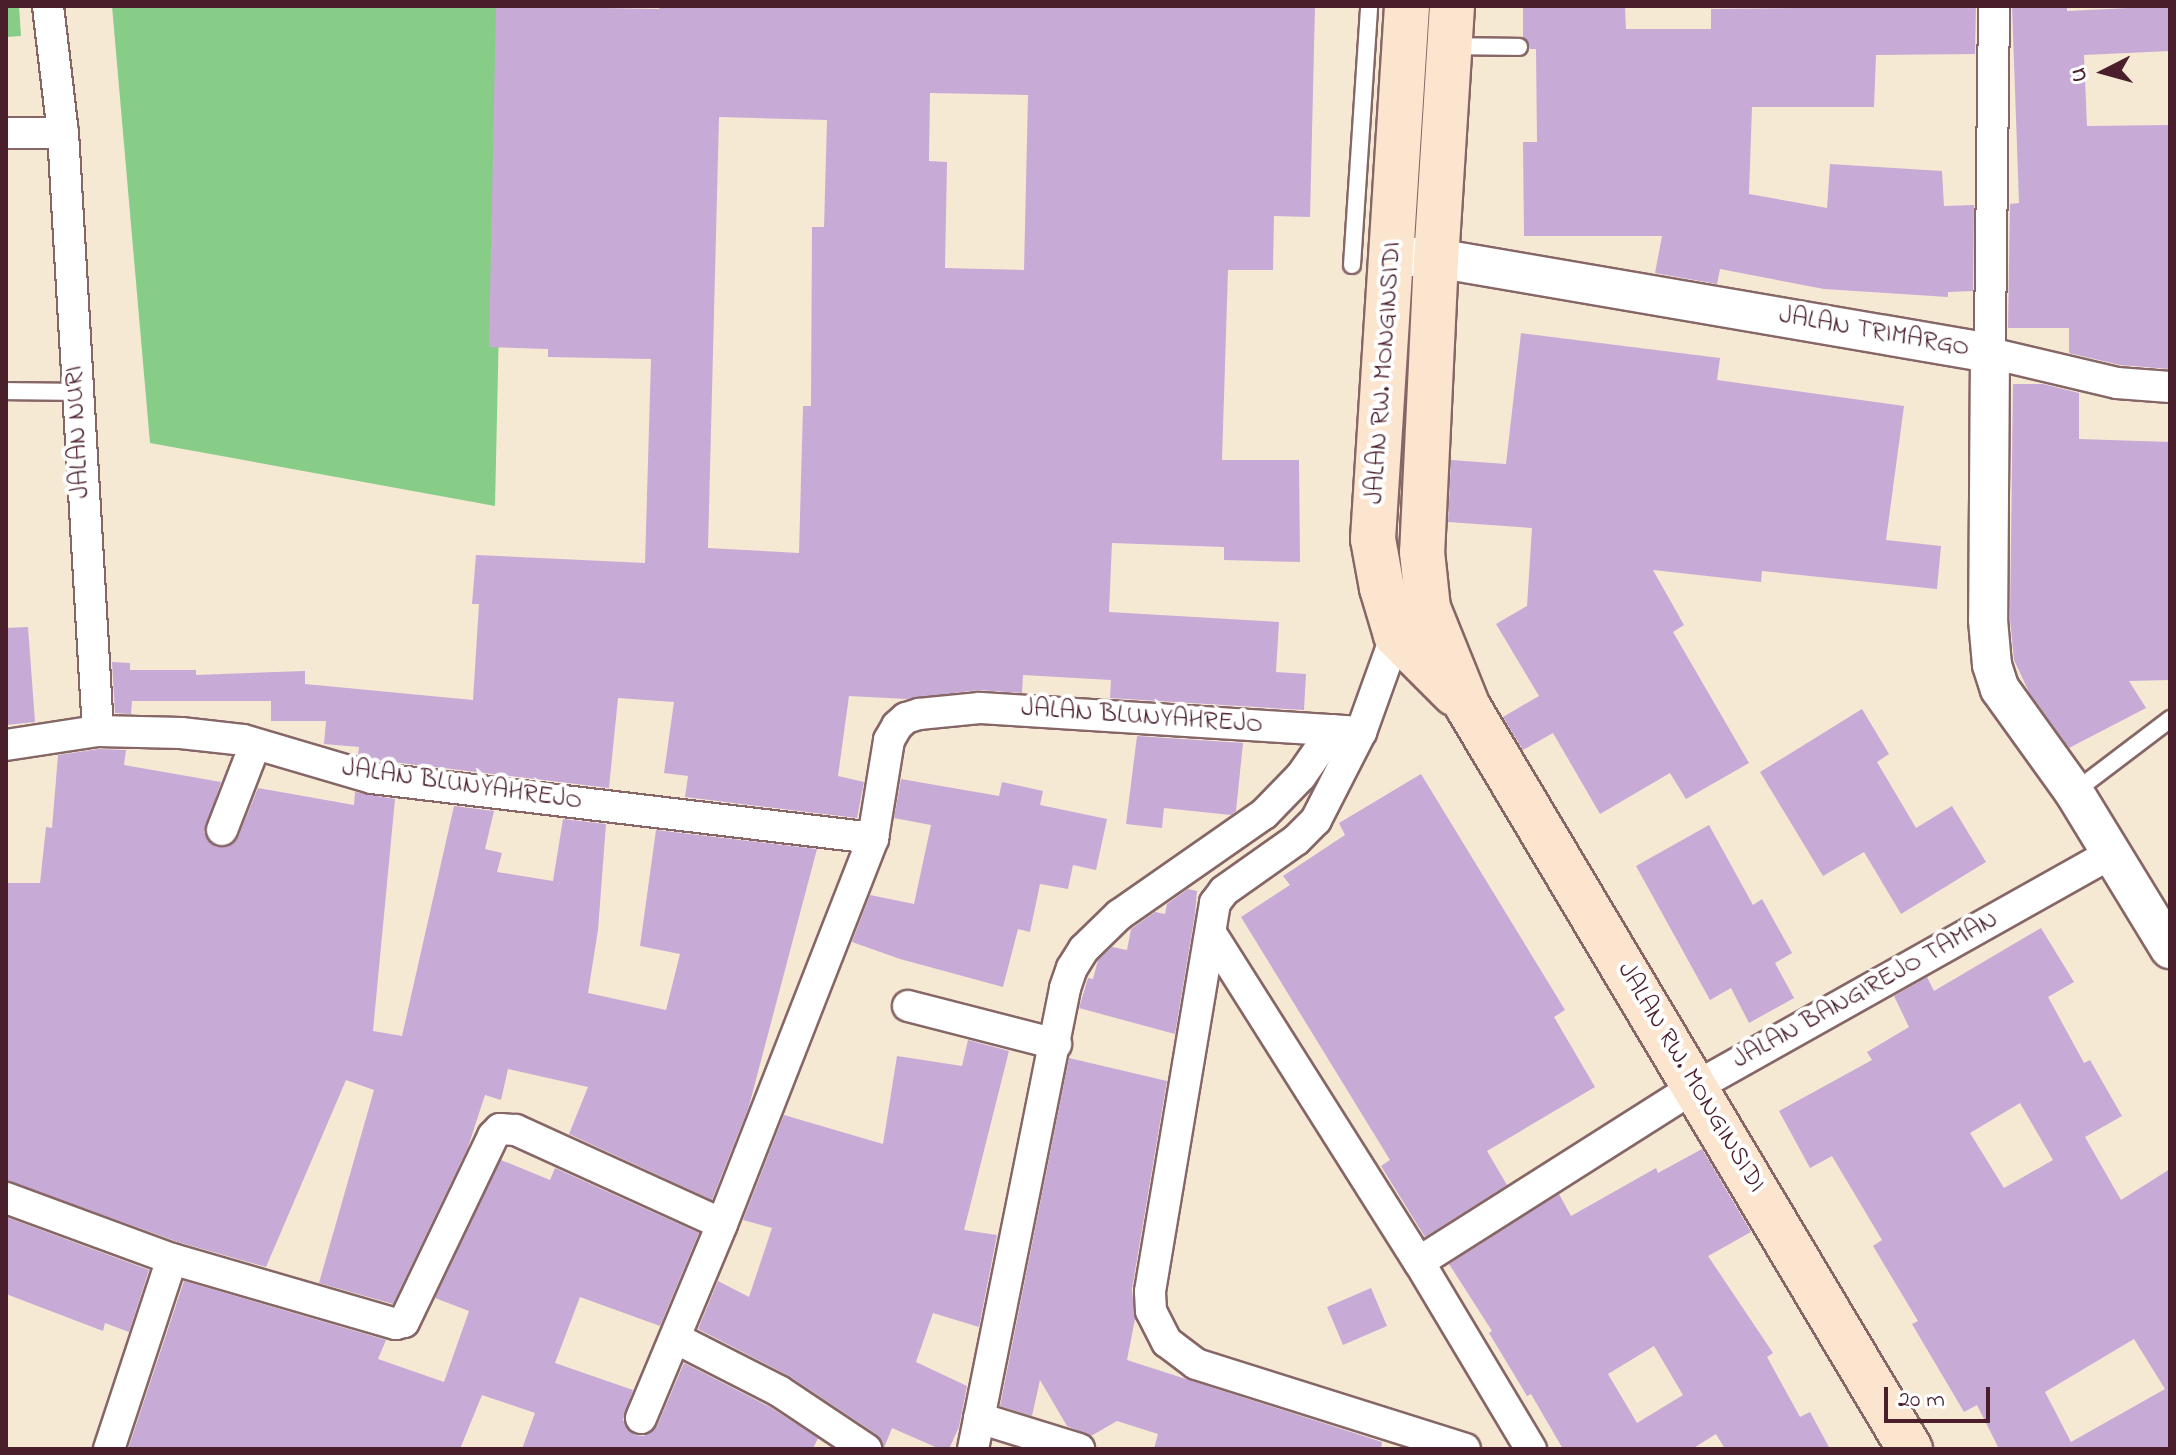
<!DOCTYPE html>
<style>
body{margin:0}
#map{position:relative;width:2176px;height:1455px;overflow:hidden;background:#f5e9d4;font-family:"Indie Flower",sans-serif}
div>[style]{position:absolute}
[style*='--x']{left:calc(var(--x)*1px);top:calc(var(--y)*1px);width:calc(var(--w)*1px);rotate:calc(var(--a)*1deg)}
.green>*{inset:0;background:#87cd88}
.building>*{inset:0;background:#c8aad7}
.roads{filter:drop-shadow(2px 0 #866666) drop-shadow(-2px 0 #866666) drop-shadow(0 2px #866666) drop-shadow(0 -2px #866666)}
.service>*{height:16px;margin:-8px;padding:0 8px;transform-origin:8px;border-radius:8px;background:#fff}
.minor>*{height:30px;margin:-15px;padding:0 15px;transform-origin:15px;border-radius:15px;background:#fff}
.tertiary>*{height:38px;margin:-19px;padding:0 19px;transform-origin:19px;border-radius:19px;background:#fff}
.secondary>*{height:44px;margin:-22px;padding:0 22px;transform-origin:22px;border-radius:22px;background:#fbe5cf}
span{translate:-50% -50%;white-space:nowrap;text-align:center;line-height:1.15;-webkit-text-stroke:8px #fff;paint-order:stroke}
.street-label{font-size:26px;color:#4a1f2b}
.frame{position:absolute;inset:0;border:8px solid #4a1f2b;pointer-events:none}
.north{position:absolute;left:2064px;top:32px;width:80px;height:80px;-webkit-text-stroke:6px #fff;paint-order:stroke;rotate:264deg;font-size:22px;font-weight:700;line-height:32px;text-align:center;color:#4a1f2b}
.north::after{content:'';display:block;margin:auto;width:28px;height:36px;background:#4a1f2b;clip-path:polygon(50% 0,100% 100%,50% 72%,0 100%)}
.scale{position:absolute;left:1884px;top:1387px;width:106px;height:36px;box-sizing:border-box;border:4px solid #4a1f2b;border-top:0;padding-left:10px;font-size:24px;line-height:28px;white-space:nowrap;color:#4a1f2b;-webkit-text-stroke:6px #fff;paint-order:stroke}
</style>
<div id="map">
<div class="green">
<i style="clip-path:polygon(6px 6px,19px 6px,21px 36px,6px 37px)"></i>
<i style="clip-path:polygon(112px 6px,506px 6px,495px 506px,150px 443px)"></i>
</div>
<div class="building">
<i style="clip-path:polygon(evenodd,496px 6px,659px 9px,660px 6px,1315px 6px,1310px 217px,1274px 216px,1273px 270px,1228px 270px,1222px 460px,1299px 460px,1300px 562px,1224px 560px,1224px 547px,1112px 543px,1109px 612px,1279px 622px,1276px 672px,1306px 674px,1304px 710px,1110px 698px,1111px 680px,1023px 675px,1022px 693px,978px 690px,907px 699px,849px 696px,838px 776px,864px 782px,857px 818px,685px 797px,688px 776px,664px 773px,674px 702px,618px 698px,609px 788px,376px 760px,358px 755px,359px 747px,324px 744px,326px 721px,271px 721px,271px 701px,132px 701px,131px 714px,115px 713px,112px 662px,130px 663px,130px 670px,196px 670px,196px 675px,305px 671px,305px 684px,473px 700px,479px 604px,472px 604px,476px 555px,645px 563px,651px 359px,548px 357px,548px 349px,489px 347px,496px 6px,930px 93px,1028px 95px,1024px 270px,945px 268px,947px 162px,929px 161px,930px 93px,496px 6px,719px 117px,827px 120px,824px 227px,812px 227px,811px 406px,803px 406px,799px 553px,708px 548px,719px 117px)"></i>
<i style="clip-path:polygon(1523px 6px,1625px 6px,1626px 29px,1711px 29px,1711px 9px,1976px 6px,1975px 54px,1876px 55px,1874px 107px,1752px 107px,1749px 194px,1827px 208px,1830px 164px,1942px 171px,1944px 206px,1974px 205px,1973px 291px,1948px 292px,1948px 297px,1824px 289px,1720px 269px,1717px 284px,1655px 273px,1662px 236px,1524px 236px,1523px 142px,1537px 142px,1536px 49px,1530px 49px,1523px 37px)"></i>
<i style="clip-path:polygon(2012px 6px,2067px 6px,2067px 11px,2170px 6px,2170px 51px,2084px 55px,2087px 126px,2170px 125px,2169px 369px,2120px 365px,2069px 353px,2069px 328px,2008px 328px,2010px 204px,2019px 203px)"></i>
<i style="clip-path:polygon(1521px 333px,1720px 358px,1717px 380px,1904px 406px,1886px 540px,1941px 546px,1937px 589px,1762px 571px,1761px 582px,1653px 570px,1684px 625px,1673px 632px,1749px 763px,1686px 799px,1670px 773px,1600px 814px,1553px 733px,1523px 750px,1503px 717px,1539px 696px,1496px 624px,1527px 606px,1532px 528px,1448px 522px,1451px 460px,1506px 464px)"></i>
<i style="clip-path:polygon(2013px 384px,2043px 384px,2079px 393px,2079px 439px,2170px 442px,2170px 680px,2129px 681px,2146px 708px,2069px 748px,2029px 692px,2014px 660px,2010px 619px)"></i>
<i style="clip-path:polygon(28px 627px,35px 722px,6px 725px,6px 628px)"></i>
<i style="clip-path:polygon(1862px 709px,1889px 754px,1877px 762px,1916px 828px,1952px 806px,1986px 862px,1901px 914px,1864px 852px,1823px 876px,1760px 772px)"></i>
<i style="clip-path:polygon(1137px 736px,1243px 743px,1236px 811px,1231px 815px,1164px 808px,1162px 828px,1126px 824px)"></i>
<i style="clip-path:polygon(99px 749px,126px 750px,124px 765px,221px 782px,204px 832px,216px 847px,233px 844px,238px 837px,258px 788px,354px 805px,355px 792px,395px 799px,373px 1031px,402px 1036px,454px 806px,494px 811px,485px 849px,502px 853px,497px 872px,553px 881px,563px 819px,606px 824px,598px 930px,588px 993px,666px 1010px,680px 954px,640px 946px,656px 830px,817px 849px,749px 1106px,712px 1200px,569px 1134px,588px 1087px,508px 1069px,501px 1100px,485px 1095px,468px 1147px,393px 1304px,319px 1283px,374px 1090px,346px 1080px,266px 1267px,178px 1242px,6px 1180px,6px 883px,40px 883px,46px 827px,52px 828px,58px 755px)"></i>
<i style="clip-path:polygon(1421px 774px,1565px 1010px,1554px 1017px,1595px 1087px,1487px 1151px,1507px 1185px,1425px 1237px,1381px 1166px,1390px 1160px,1241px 917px,1290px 885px,1283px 876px,1345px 835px,1339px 823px)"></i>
<i style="clip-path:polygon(901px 779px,999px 796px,1002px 782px,1043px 791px,1040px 805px,1107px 819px,1096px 870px,1073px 865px,1068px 889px,1040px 884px,1030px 932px,1018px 929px,1003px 987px,900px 959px,852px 942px,870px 895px,914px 904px,931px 825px,894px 818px)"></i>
<i style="clip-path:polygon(1709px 825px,1753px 905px,1762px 899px,1792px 953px,1775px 963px,1794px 998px,1749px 1023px,1731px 988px,1710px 1000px,1636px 866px)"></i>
<i style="clip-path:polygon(1188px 889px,1197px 891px,1195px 914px,1175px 1034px,1079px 1008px,1088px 978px,1093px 979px,1098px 960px,1112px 947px,1127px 950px,1131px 929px,1155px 912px,1165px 914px,1167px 904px)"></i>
<i style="clip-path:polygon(evenodd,2041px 928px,2074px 982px,2048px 997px,2084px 1063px,2090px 1060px,2122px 1116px,2085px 1137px,2121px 1200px,2170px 1169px,2170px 1449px,1999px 1449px,1977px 1405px,1964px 1412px,1912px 1324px,1918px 1321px,1873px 1246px,1882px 1240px,1832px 1156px,1810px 1168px,1779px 1111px,1872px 1060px,1867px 1052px,1909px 1027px,1894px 996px,1927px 977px,1934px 991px,2041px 928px,2020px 1103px,2053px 1160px,2004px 1188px,1970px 1133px,2020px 1103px,2041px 928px,2134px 1339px,2165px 1389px,2071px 1442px,2045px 1392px,2134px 1339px)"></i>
<i style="clip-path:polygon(968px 1040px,1009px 1051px,964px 1230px,997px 1235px,979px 1327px,933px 1313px,916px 1362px,967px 1386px,959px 1427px,949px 1449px,940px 1449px,892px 1428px,884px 1448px,876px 1434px,789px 1376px,698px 1329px,718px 1281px,749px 1297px,772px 1228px,743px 1220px,784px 1115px,883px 1144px,897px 1056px,962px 1066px)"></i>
<i style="clip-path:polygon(1069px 1058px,1167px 1081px,1132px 1289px,1135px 1319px,1127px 1360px,1382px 1442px,1381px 1449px,1154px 1449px,1158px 1434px,1117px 1421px,1091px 1436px,1067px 1426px,1040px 1380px,1032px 1416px,1000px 1406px)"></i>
<i style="clip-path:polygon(evenodd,1702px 1149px,1751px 1232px,1708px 1256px,1773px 1353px,1767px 1357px,1800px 1417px,1810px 1412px,1830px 1449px,1725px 1449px,1716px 1434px,1692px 1449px,1563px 1449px,1531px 1394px,1527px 1396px,1489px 1333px,1492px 1331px,1449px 1264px,1559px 1194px,1571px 1216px,1656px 1168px,1658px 1173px,1702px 1149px,1654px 1346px,1683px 1395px,1637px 1423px,1608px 1374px,1654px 1346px)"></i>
<i style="clip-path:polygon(501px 1160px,550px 1180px,555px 1168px,699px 1233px,660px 1326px,580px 1297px,555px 1363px,633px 1390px,623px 1420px,635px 1435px,644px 1436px,657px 1426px,684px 1363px,770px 1407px,818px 1438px,813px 1449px,522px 1449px,535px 1413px,482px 1395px,460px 1449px,128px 1449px,184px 1281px,386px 1340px,378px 1359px,444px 1382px,469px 1311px,435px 1298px)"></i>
<i style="clip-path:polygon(6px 1217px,149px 1270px,129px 1332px,105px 1323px,103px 1331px,6px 1294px)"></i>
<i style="clip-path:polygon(1371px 1288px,1387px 1326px,1343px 1345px,1327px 1307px)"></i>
</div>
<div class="roads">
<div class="service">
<i style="--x:1451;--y:46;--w:68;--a:0.8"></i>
<i style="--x:1352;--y:265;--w:260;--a:-86.2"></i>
<i style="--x:6;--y:391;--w:71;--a:0.8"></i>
<i style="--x:2074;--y:792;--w:121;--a:-37.2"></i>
</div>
<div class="minor">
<i style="--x:48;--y:6;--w:128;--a:83.3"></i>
<i style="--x:63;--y:133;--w:599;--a:86.65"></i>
<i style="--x:1994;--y:6;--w:347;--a:90.7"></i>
<i style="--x:1990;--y:353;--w:130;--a:13.3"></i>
<i style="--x:2117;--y:383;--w:53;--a:4.3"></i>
<i style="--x:6;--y:133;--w:57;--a:0"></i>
<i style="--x:1409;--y:624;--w:17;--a:140"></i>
<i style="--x:1396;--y:635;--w:103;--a:109.8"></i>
<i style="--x:1361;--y:732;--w:99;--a:117.1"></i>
<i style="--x:1316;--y:820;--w:28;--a:135"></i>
<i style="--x:1296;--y:840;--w:88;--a:144.7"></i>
<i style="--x:1224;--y:891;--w:15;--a:127"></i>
<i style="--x:1215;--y:903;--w:394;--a:99.5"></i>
<i style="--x:1150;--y:1292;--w:19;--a:87"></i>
<i style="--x:1151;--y:1311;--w:35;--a:63"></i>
<i style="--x:1167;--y:1342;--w:36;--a:37"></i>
<i style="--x:1196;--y:1364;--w:282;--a:17.5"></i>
<i style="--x:6;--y:745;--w:93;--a:-8.7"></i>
<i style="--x:98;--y:731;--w:83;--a:1.4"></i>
<i style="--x:181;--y:733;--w:62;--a:6.4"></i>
<i style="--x:243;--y:740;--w:134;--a:16.4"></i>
<i style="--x:372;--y:778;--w:505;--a:6.83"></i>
<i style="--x:222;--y:830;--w:91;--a:-68.8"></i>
<i style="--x:1212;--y:935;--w:387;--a:57.7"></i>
<i style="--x:1419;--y:1262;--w:218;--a:59.1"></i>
<i style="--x:908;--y:1006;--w:153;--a:14.4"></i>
<i style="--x:6;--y:1198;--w:177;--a:20.2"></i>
<i style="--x:172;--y:1259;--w:233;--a:16.2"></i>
<i style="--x:396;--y:1324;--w:8;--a:-14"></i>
<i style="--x:404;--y:1322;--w:206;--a:-64.4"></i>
<i style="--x:493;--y:1136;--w:10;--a:-45"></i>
<i style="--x:500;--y:1129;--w:16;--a:4"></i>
<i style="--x:516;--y:1130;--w:226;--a:24.5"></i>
<i style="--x:1419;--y:1262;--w:327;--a:-32.4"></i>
<i style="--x:1695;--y:1087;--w:480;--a:-29.3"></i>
<i style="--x:675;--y:1338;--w:117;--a:27"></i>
<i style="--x:779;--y:1391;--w:105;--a:33.7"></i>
<i style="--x:641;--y:1418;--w:210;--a:-67.3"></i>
<i style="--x:722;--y:1224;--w:414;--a:-68.6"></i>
<i style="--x:873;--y:838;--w:99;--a:-80.7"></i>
<i style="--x:889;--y:740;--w:16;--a:-60"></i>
<i style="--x:897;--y:726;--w:12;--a:-42"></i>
<i style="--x:906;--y:718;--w:14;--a:-17"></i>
<i style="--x:919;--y:714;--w:61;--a:-5.6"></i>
<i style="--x:980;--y:708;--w:382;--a:3.6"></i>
<i style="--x:979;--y:1418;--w:105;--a:17.2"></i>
<i style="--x:109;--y:1449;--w:200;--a:-71.7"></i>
<i style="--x:973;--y:1449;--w:470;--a:-78.7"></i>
<i style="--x:1065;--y:988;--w:21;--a:-71"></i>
<i style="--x:1072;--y:968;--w:22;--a:-58"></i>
<i style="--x:1084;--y:949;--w:49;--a:-44.2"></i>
<i style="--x:1119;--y:915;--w:177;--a:-34.9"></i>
<i style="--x:1264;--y:814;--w:53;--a:-45.8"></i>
<i style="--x:1301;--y:776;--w:56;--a:-55.2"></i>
</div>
<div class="tertiary">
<i style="--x:1393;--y:256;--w:43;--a:2.7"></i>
<i style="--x:1436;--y:258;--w:562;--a:9.73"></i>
<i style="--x:1990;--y:353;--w:267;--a:90.4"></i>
<i style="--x:1988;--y:620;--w:45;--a:84.9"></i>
<i style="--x:1992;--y:665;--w:25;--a:72"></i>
<i style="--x:2000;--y:689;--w:127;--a:54.3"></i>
<i style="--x:2074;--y:792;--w:184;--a:58.6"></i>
</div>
<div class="secondary">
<i style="--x:1407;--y:6;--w:534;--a:93.65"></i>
<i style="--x:1373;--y:539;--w:50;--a:79.6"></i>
<i style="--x:1382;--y:588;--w:49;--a:73.4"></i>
<i style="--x:1396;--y:635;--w:83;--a:45"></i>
<i style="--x:1452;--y:6;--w:253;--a:93.6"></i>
<i style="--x:1436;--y:258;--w:294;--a:92.7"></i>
<i style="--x:1422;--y:552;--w:56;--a:83.9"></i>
<i style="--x:1428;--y:608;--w:107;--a:68"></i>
<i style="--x:1468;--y:707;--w:864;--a:59.22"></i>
</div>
</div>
<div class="street-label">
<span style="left:1874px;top:333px;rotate:10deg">JALAN TRIMARGO</span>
<span style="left:1385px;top:373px;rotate:-86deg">JALAN RW. MONGINSIDI</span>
<span style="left:79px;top:432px;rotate:-93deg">JALAN NURI</span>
<span style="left:1142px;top:718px;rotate:4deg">JALAN BLUNYAHREJO</span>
<span style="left:462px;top:786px;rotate:8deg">JALAN BLUNYAHREJO</span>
<span style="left:1866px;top:991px;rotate:-29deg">JALAN BANGIREJO TAMAN</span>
<span style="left:1690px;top:1078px;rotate:59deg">JALAN RW. MONGINSIDI</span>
</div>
<div class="frame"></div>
<div class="north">U</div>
<div class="scale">20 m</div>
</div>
